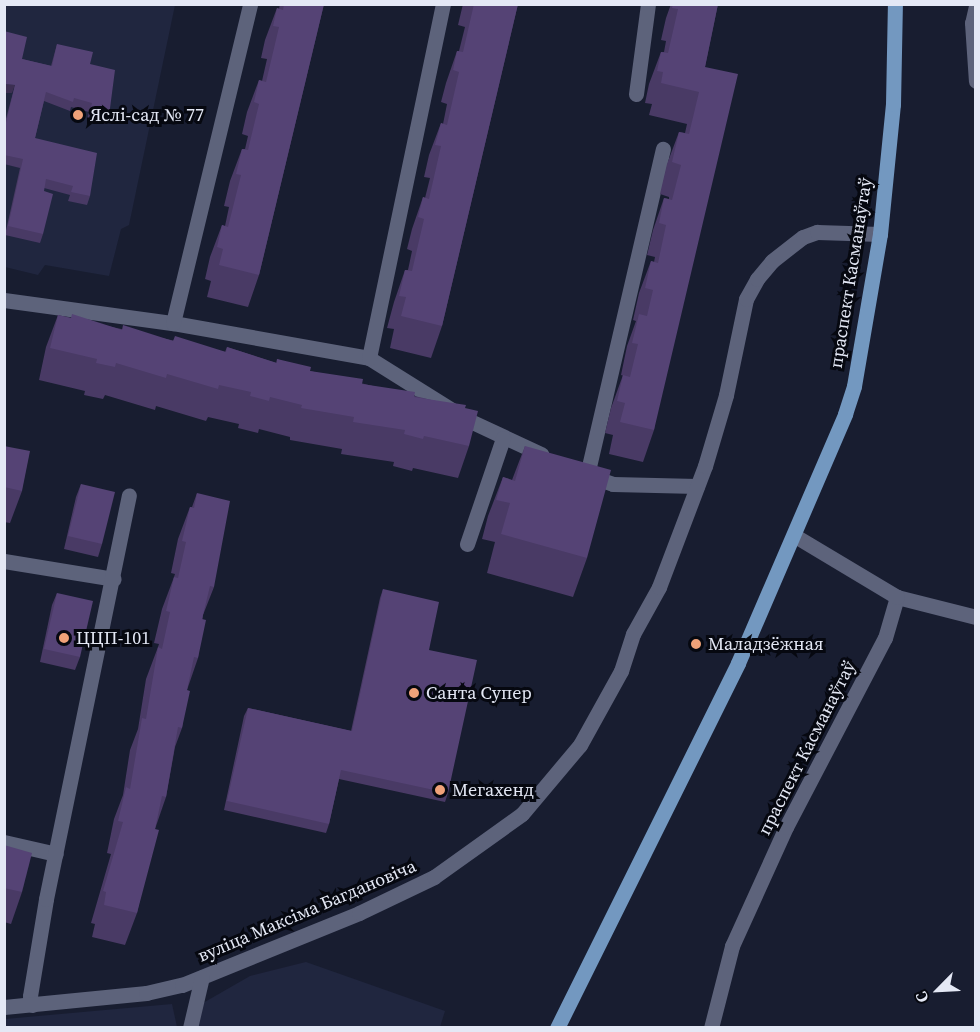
<!DOCTYPE html>
<meta charset="utf-8">
<style>
body{margin:0}
#map{position:relative;width:980px;height:1032px;overflow:hidden;background:#181d30;font-family:"Source Serif 4",serif}
div>[style]{position:absolute}
[style*='--x']{left:calc(var(--x)*1px);top:calc(var(--y)*1px);width:calc(var(--w)*1px);rotate:calc(var(--a)*1deg)}
.built>*{inset:0;background:#20263f}
.minor>*{height:15px;margin:-7.5px;padding:0 7.5px;transform-origin:7.5px;border-radius:7.5px;background:#5d637b}
.major>*{height:15px;margin:-7.5px;padding:0 7.5px;transform-origin:7.5px;border-radius:7.5px;background:#7398c0}
.wall>*{inset:0;background:#493a65}
.shaded-wall>*{inset:0;background:#3c2f52}
.building>*{inset:0;background:#554375}
.dots>*{width:16px;height:16px;translate:-50% -50%;box-sizing:border-box;border:3px solid #060810;border-radius:50%}
span{translate:-50% -50%;white-space:nowrap;text-align:center;line-height:1.15;-webkit-text-stroke:6px #060810;paint-order:stroke}
.poi-label{font-size:18px;color:#e4e8f5}
.left{translate:0 -50%;text-align:left}
.street-label{font-size:18px;color:#e4e8f5}
.frame{position:absolute;inset:0;border:6px solid #e4e8f5;pointer-events:none}
.north{position:absolute;left:908px;top:960px;width:60px;height:60px;-webkit-text-stroke:4px #060810;paint-order:stroke;rotate:246deg;font-size:16px;font-weight:700;line-height:24px;text-align:center;color:#e4e8f5}
.north::after{content:'';display:block;margin:auto;width:21px;height:27px;background:#e4e8f5;clip-path:polygon(50% 0,100% 100%,50% 72%,0 100%)}
</style>
<div id="map">
<div class="built">
<i style="clip-path:polygon(5px 5px,175px 5px,129px 225px,121px 229px,109px 276px,45px 265px,38px 275px,5px 267px)"></i>
<i style="clip-path:polygon(306px 962px,445px 1011px,440px 1027px,197px 1028px,203px 1003px,250px 976px)"></i>
<i style="clip-path:polygon(172px 1004px,177px 1027px,5px 1027px,5px 1019px)"></i>
</div>
<div class="minor">
<i style="--x:976;--y:6;--w:17;--a:103"></i>
<i style="--x:972;--y:23;--w:58;--a:86.1"></i>
<i style="--x:636;--y:94;--w:91;--a:-82.4"></i>
<i style="--x:4;--y:300;--w:171;--a:7.8"></i>
<i style="--x:173;--y:323;--w:199;--a:10.1"></i>
<i style="--x:369;--y:358;--w:117;--a:32.1"></i>
<i style="--x:468;--y:420;--w:81;--a:25"></i>
<i style="--x:173;--y:323;--w:328;--a:-76.4"></i>
<i style="--x:369;--y:358;--w:362;--a:-78.2"></i>
<i style="--x:587;--y:475;--w:335;--a:-76.9"></i>
<i style="--x:590;--y:476;--w:24;--a:19"></i>
<i style="--x:613;--y:484;--w:84;--a:1.4"></i>
<i style="--x:467;--y:544;--w:112;--a:-71.2"></i>
<i style="--x:4;--y:561;--w:111;--a:9.3"></i>
<i style="--x:897;--y:597;--w:81;--a:14.2"></i>
<i style="--x:4;--y:842;--w:53;--a:13"></i>
<i style="--x:32;--y:1005;--w:9;--a:-103"></i>
<i style="--x:30;--y:996;--w:98;--a:-80.6"></i>
<i style="--x:46;--y:899;--w:412;--a:-78.4"></i>
<i style="--x:4;--y:1007;--w:143;--a:-5.6"></i>
<i style="--x:146;--y:993;--w:37;--a:-13"></i>
<i style="--x:182;--y:985;--w:191;--a:-22.1"></i>
<i style="--x:359;--y:913;--w:83;--a:-25.6"></i>
<i style="--x:434;--y:877;--w:108;--a:-35.6"></i>
<i style="--x:522;--y:814;--w:90;--a:-50"></i>
<i style="--x:580;--y:745;--w:85;--a:-61"></i>
<i style="--x:621;--y:671;--w:39;--a:-72"></i>
<i style="--x:633;--y:634;--w:54;--a:-61"></i>
<i style="--x:659;--y:587;--w:129;--a:-69.2"></i>
<i style="--x:705;--y:466;--w:74;--a:-73.5"></i>
<i style="--x:726;--y:395;--w:98;--a:-78.2"></i>
<i style="--x:746;--y:299;--w:23;--a:-61"></i>
<i style="--x:757;--y:279;--w:23;--a:-50"></i>
<i style="--x:772;--y:261;--w:39;--a:-38"></i>
<i style="--x:803;--y:237;--w:15;--a:-20"></i>
<i style="--x:817;--y:232;--w:63;--a:1.8"></i>
<i style="--x:190;--y:1028;--w:52;--a:-76.8"></i>
<i style="--x:711;--y:1028;--w:85;--a:-75.6"></i>
<i style="--x:732;--y:946;--w:131;--a:-65.6"></i>
<i style="--x:786;--y:827;--w:213;--a:-62.4"></i>
<i style="--x:885;--y:638;--w:43;--a:-73.7"></i>
<i style="--x:897;--y:597;--w:119;--a:-149.1"></i>
</div>
<div class="major">
<i style="--x:557;--y:1028;--w:407;--a:-63.6"></i>
<i style="--x:738;--y:663;--w:271;--a:-66.7"></i>
<i style="--x:845;--y:414;--w:29;--a:-72"></i>
<i style="--x:854;--y:386;--w:154;--a:-80.3"></i>
<i style="--x:880;--y:234;--w:131;--a:-84.3"></i>
<i style="--x:893;--y:104;--w:100;--a:-88.9"></i>
</div>
<div class="wall">
<i style="clip-path:polygon(280px 4px,324px 4px,259px 275px,248px 307px,207px 297px,211px 281px,205px 279px,210px 257px,222px 225px,225px 226px,229px 207px,224px 206px,230px 181px,242px 149px,245px 149px,248px 136px,242px 134px,247px 112px,259px 80px,262px 81px,267px 59px,261px 58px,265px 40px,277px 8px,279px 9px)"></i>
<i style="clip-path:polygon(463px 4px,518px 4px,442px 326px,431px 358px,390px 348px,394px 329px,387px 328px,394px 302px,405px 270px,408px 270px,412px 251px,407px 249px,412px 229px,423px 197px,425px 198px,430px 178px,424px 177px,429px 155px,441px 123px,443px 124px,447px 104px,441px 102px,446px 83px,457px 51px,459px 51px,465px 27px,458px 25px)"></i>
<i style="clip-path:polygon(671px 4px,718px 4px,705px 67px,654px 430px,643px 462px,609px 454px,613px 435px,605px 433px,611px 408px,623px 375px,624px 376px,621px 375px,627px 346px,636px 321px,633px 320px,639px 293px,651px 261px,654px 262px,655px 257px,647px 255px,653px 230px,664px 198px,669px 199px,669px 197px,660px 194px,667px 164px,679px 132px,685px 133px,687px 124px,649px 115px,652px 104px,645px 103px,649px 84px,661px 52px,664px 52px,666px 41px,661px 40px,666px 18px)"></i>
<i style="clip-path:polygon(57px 44px,90px 64px,109px 116px,106px 124px,87px 120px,89px 112px,71px 107px,70px 111px,44px 101px,35px 138px,90px 196px,87px 205px,68px 201px,70px 195px,44px 188px,43px 234px,40px 243px,5px 235px,20px 168px,4px 164px,4px 126px,22px 59px,51px 66px)"></i>
<i style="clip-path:polygon(58px 315px,225px 352px,227px 347px,276px 363px,277px 359px,310px 371px,465px 408px,469px 446px,458px 478px,413px 468px,412px 471px,393px 466px,394px 462px,341px 454px,342px 449px,290px 440px,290px 437px,259px 429px,258px 433px,238px 428px,239px 424px,208px 417px,206px 421px,156px 406px,155px 410px,105px 395px,103px 399px,84px 395px,85px 391px,39px 380px,46px 347px)"></i>
<i style="clip-path:polygon(4px 446px,22px 491px,10px 523px,4px 522px)"></i>
<i style="clip-path:polygon(525px 446px,587px 558px,573px 597px,487px 573px,495px 542px,482px 539px,488px 516px,503px 477px,512px 480px)"></i>
<i style="clip-path:polygon(81px 484px,102px 544px,98px 557px,64px 549px,76px 497px)"></i>
<i style="clip-path:polygon(197px 493px,214px 587px,203px 615px,198px 658px,187px 690px,182px 728px,175px 747px,166px 797px,155px 829px,137px 913px,125px 945px,92px 937px,95px 924px,91px 923px,111px 854px,107px 853px,114px 819px,123px 795px,130px 750px,138px 729px,146px 679px,158px 647px,159px 644px,154px 643px,162px 609px,174px 577px,175px 574px,171px 573px,178px 539px,190px 507px,192px 507px)"></i>
<i style="clip-path:polygon(383px 589px,429px 650px,448px 793px,445px 802px,339px 779px,329px 824px,326px 833px,224px 810px,244px 716px,248px 708px,351px 731px,380px 598px)"></i>
<i style="clip-path:polygon(57px 593px,80px 657px,75px 670px,40px 662px,52px 605px)"></i>
<i style="clip-path:polygon(4px 845px,22px 892px,11px 924px,4px 922px)"></i>
</div>
<div class="shaded-wall">
<i style="clip-path:polygon(4px 84px,15px 85px,12px 93px,4px 93px)"></i>
</div>
<div class="building">
<i style="clip-path:polygon(284px 4px,324px 4px,259px 275px,219px 265px,223px 249px,217px 247px,222px 225px,228px 227px,241px 175px,236px 174px,242px 149px,248px 150px,259px 104px,254px 102px,259px 80px,266px 82px,279px 27px,273px 26px,277px 8px,283px 10px)"></i>
<i style="clip-path:polygon(474px 4px,518px 4px,442px 326px,401px 316px,406px 297px,399px 296px,405px 270px,412px 271px,424px 219px,418px 217px,423px 197px,429px 199px,441px 146px,435px 145px,441px 123px,447px 125px,459px 72px,453px 70px,457px 51px,463px 52px)"></i>
<i style="clip-path:polygon(673px 4px,718px 4px,705px 67px,738px 74px,654px 430px,620px 422px,625px 403px,617px 401px,623px 375px,630px 377px,638px 344px,632px 343px,639px 314px,647px 316px,653px 290px,645px 288px,651px 261px,658px 263px,666px 225px,659px 223px,664px 198px,672px 200px,681px 165px,672px 162px,679px 132px,689px 134px,699px 92px,661px 83px,663px 72px,657px 71px,661px 52px,668px 53px,678px 9px,672px 8px)"></i>
<i style="clip-path:polygon(4px 31px,27px 37px,22px 59px,52px 66px,57px 44px,93px 52px,90px 64px,115px 70px,109px 116px,90px 111px,92px 103px,74px 98px,73px 102px,46px 92px,35px 138px,97px 153px,90px 196px,71px 192px,73px 186px,46px 179px,44px 191px,53px 194px,43px 234px,8px 226px,23px 159px,4px 155px,4px 131px,15px 85px,4px 84px)"></i>
<i style="clip-path:polygon(72px 314px,122px 330px,123px 325px,173px 341px,175px 336px,226px 352px,227px 347px,277px 363px,277px 359px,311px 367px,310px 371px,363px 379px,362px 384px,415px 392px,414px 397px,466px 405px,465px 408px,478px 411px,469px 446px,424px 436px,423px 439px,404px 434px,405px 430px,353px 422px,354px 417px,301px 408px,302px 405px,270px 397px,269px 401px,250px 396px,251px 392px,219px 385px,218px 389px,167px 374px,166px 378px,116px 363px,115px 367px,96px 363px,97px 359px,50px 348px,58px 315px,71px 318px)"></i>
<i style="clip-path:polygon(4px 446px,30px 451px,22px 491px,4px 487px)"></i>
<i style="clip-path:polygon(525px 446px,611px 470px,587px 558px,501px 534px,510px 503px,496px 500px,503px 477px,515px 481px)"></i>
<i style="clip-path:polygon(81px 484px,115px 492px,102px 544px,68px 536px)"></i>
<i style="clip-path:polygon(197px 493px,230px 501px,214px 587px,210px 586px,202px 619px,206px 620px,198px 658px,194px 657px,187px 690px,190px 691px,182px 728px,178px 727px,166px 797px,162px 796px,155px 829px,159px 830px,137px 913px,104px 905px,106px 892px,103px 891px,123px 822px,118px 821px,126px 787px,130px 789px,142px 718px,146px 719px,158px 647px,162px 649px,170px 612px,166px 611px,174px 577px,178px 578px,186px 542px,182px 541px,190px 507px,194px 508px)"></i>
<i style="clip-path:polygon(383px 589px,439px 602px,429px 650px,477px 660px,448px 793px,341px 770px,329px 824px,227px 801px,248px 708px,352px 731px)"></i>
<i style="clip-path:polygon(57px 593px,93px 601px,80px 657px,44px 649px)"></i>
<i style="clip-path:polygon(4px 845px,32px 853px,22px 892px,4px 888px)"></i>
</div>
<div class="dots">
<i style="left:78px;top:115px;background:#f0a279"></i>
<i style="left:64px;top:638px;background:#f0a279"></i>
<i style="left:696px;top:644px;background:#f0a279"></i>
<i style="left:414px;top:693px;background:#f0a279"></i>
<i style="left:440px;top:790px;background:#f0a279"></i>
</div>
<div class="poi-label">
<span class="left" style="left:90px;top:115px">Яслі-сад № 77</span>
<span class="left" style="left:76px;top:638px">ЦЦП-101</span>
<span class="left" style="left:708px;top:644px">Маладзёжная</span>
<span class="left" style="left:426px;top:693px">Санта Супер</span>
<span class="left" style="left:452px;top:790px">Мегахенд</span>
</div>
<div class="street-label">
<span style="left:851px;top:273px;rotate:-81deg">праспект Касманаўтаў</span>
<span style="left:807px;top:748px;rotate:-63deg">праспект Касманаўтаў</span>
<span style="left:307px;top:911px;rotate:-23deg">вуліца Максіма Багдановіча</span>
</div>
<div class="frame"></div>
<div class="north">С</div>
</div>
